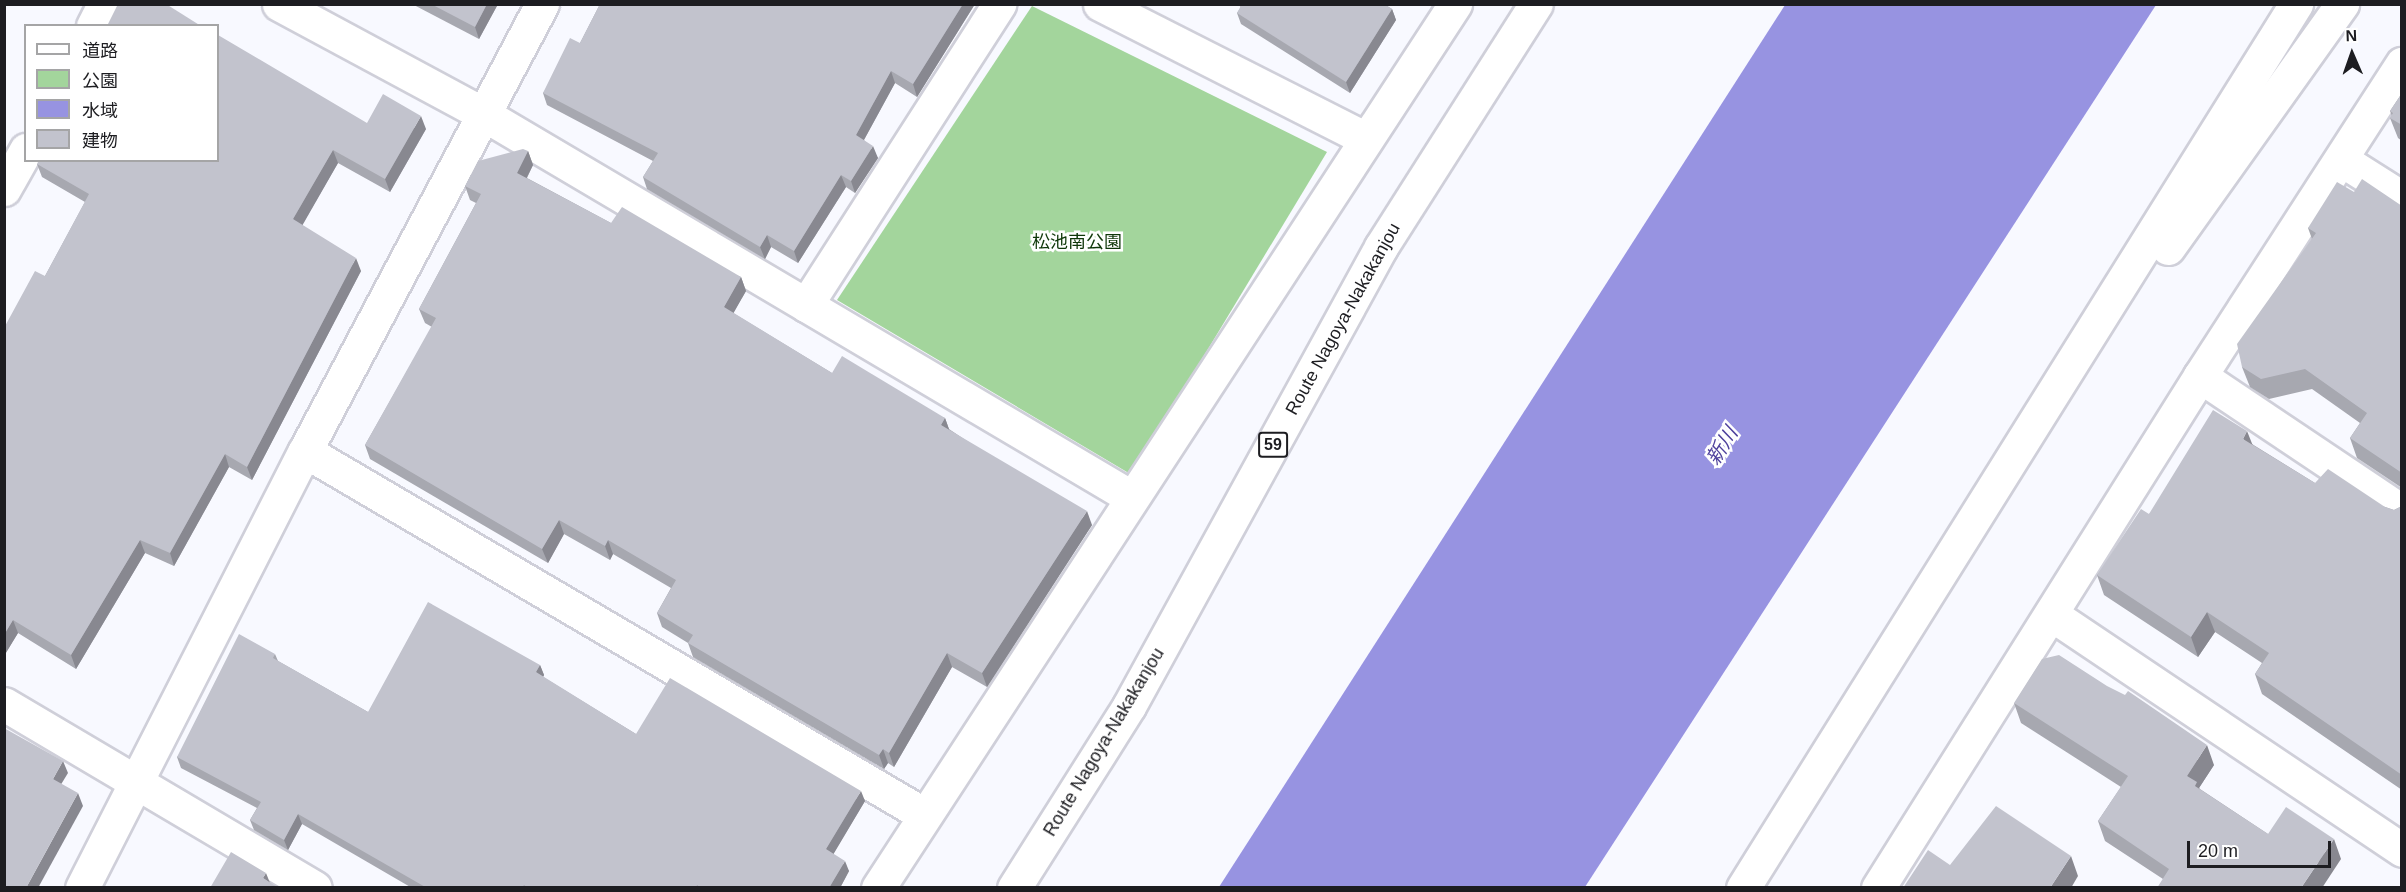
<!DOCTYPE html>
<meta charset="utf-8">
<style>
body{margin:0}
#map{position:relative;width:2406px;height:892px;overflow:hidden;background:#f8f9ff;font-family:Helvetica,"Noto Sans JP",sans-serif}
div>[style]{position:absolute}
[style*='--x']{left:calc(var(--x)*1px);top:calc(var(--y)*1px);width:calc(var(--w)*1px);rotate:calc(var(--a)*1deg)}
.green>*{inset:0;background:#a3d59c}
.water>*{inset:0;background:#9793e1}
.roads{filter:drop-shadow(2px 0 #cfcfd9) drop-shadow(-2px 0 #cfcfd9) drop-shadow(0 2px #cfcfd9) drop-shadow(0 -2px #cfcfd9)}
.minor>*{height:33px;margin:-16.5px;padding:0 16.5px;transform-origin:16.5px;border-radius:16.5px;background:#fff}
.primary>*{height:33px;margin:-16.5px;padding:0 16.5px;transform-origin:16.5px;border-radius:16.5px;background:#fff}
.wall>*{inset:0;background:#a7a8b0}
.shaded-wall>*{inset:0;background:#888890}
.building>*{inset:0;background:#c2c3cd}
span{translate:-50% -50%;white-space:nowrap;text-align:center;line-height:1.15;-webkit-text-stroke:5px #fff;paint-order:stroke}
.shield-label span{padding:2px 4px;background:#fff;border:2px solid;border-radius:4px;-webkit-text-stroke-width:0}
.shield-label{font-size:16px;color:#1d1d21;font-weight:700}
.park-label{font-size:18px;color:#0f3709}
.street-label{font-size:18px;color:#1d1d21}
.water-label{font-size:20px;color:#4f429d;font-style:italic}
.frame{position:absolute;inset:0;border:6px solid #1d1d21;pointer-events:none}
.legend{position:absolute;left:24px;top:24px;width:195px;height:138px;box-sizing:border-box;background:#fff;border:2px solid #a5a5a6;margin:0;padding:8px 10px;list-style:none;font-size:18px;color:#1d1d21}
.legend li{display:flex;align-items:center;gap:12px;height:30px}
.legend b{width:30px;border:2px solid #a5a5a6}
.north{position:absolute;left:2322px;top:24px;width:60px;height:60px;-webkit-text-stroke:4px #fff;paint-order:stroke;rotate:358deg;font-size:16px;font-weight:700;line-height:24px;text-align:center;color:#1d1d21}
.north::after{content:'';display:block;margin:auto;width:21px;height:27px;background:#1d1d21;clip-path:polygon(50% 0,100% 100%,50% 72%,0 100%)}
.scale{position:absolute;left:2187px;top:841px;width:144px;height:27px;box-sizing:border-box;border:3px solid #1d1d21;border-top:0;padding-left:8px;font-size:18px;line-height:21px;white-space:nowrap;color:#1d1d21;-webkit-text-stroke:4px #fff;paint-order:stroke}
</style>
<div id="map">
<div class="green">
<i style="clip-path:polygon(1032px 6px,1327px 152px,1132px 475px,837px 300px)"></i>
</div>
<div class="water">
<i style="clip-path:polygon(1785px 5px,2156px 5px,1585px 887px,1219px 887px)"></i>
</div>
<div class="roads">
<div class="minor">
<i style="--x:279;--y:4;--w:234;--a:28.3"></i>
<i style="--x:485;--y:115;--w:750;--a:30.6"></i>
<i style="--x:1100;--y:4;--w:298;--a:26.9"></i>
<i style="--x:93;--y:26;--w:25;--a:-63"></i>
<i style="--x:2342;--y:160;--w:71;--a:32.3"></i>
<i style="--x:4;--y:189;--w:45;--a:-60.6"></i>
<i style="--x:2168;--y:248;--w:300;--a:-54.5"></i>
<i style="--x:806;--y:305;--w:358;--a:-57.3"></i>
<i style="--x:2200;--y:376;--w:243;--a:33.8"></i>
<i style="--x:305;--y:451;--w:717;--a:30.43"></i>
<i style="--x:2051;--y:614;--w:423;--a:33.9"></i>
<i style="--x:4;--y:704;--w:361;--a:30.6"></i>
<i style="--x:82;--y:888;--w:491;--a:-63"></i>
<i style="--x:305;--y:451;--w:506;--a:-62.07"></i>
<i style="--x:878;--y:888;--w:1056;--a:-56.87"></i>
<i style="--x:1743;--y:888;--w:1043;--a:-57.97"></i>
<i style="--x:1878;--y:888;--w:605;--a:-57.83"></i>
<i style="--x:2200;--y:376;--w:372;--a:-57.1"></i>
</div>
<div class="primary">
<i style="--x:1014;--y:888;--w:215;--a:-57.7"></i>
<i style="--x:1129;--y:706;--w:524;--a:-61.23"></i>
<i style="--x:1381;--y:247;--w:288;--a:-57.5"></i>
</div>
</div>
<div class="wall">
<i style="clip-path:polygon(412px 4px,498px 4px,479px 39px)"></i>
<i style="clip-path:polygon(600px 4px,975px 4px,917px 97px,895px 83px,864px 140px,878px 158px,855px 193px,846px 187px,798px 263px,771px 247px,765px 259px,647px 189px,643px 177px,653px 161px,547px 105px,543px 93px,580px 43px)"></i>
<i style="clip-path:polygon(1237px 4px,1384px 4px,1392px 9px,1396px 20px,1350px 93px,1241px 24px,1237px 13px,1241px 7px)"></i>
<i style="clip-path:polygon(2402px 93px,2402px 141px,2398px 138px,2390px 118px,2392px 116px,2390px 111px)"></i>
<i style="clip-path:polygon(367px 123px,426px 129px,390px 192px,338px 163px,302px 225px,361px 271px,252px 480px,229px 467px,174px 566px,145px 553px,76px 669px,18px 633px,4px 656px,4px 328px,45px 276px,85px 202px,42px 177px,37px 164px)"></i>
<i style="clip-path:polygon(528px 151px,533px 165px,527px 178px,611px 223px,741px 277px,746px 291px,733px 313px,832px 373px,945px 418px,949px 429px,1092px 525px,987px 687px,952px 667px,894px 767px,888px 763px,884px 769px,693px 657px,688px 643px,662px 627px,657px 613px,671px 588px,613px 554px,610px 560px,564px 534px,548px 563px,370px 459px,365px 445px,432px 327px,425px 323px,419px 309px,476px 203px,470px 200px,465px 186px)"></i>
<i style="clip-path:polygon(2354px 192px,2402px 206px,2402px 488px,2357px 458px,2350px 438px,2360px 423px,2312px 389px,2269px 399px,2250px 387px,2242px 367px,2312px 239px,2308px 228px)"></i>
<i style="clip-path:polygon(2252px 444px,2315px 483px,2394px 510px,2402px 506px,2402px 790px,2262px 694px,2255px 674px,2262px 663px,2215px 632px,2198px 657px,2104px 595px,2097px 575px,2149px 514px)"></i>
<i style="clip-path:polygon(275px 654px,278px 661px,368px 712px,540px 665px,544px 675px,543px 677px,636px 734px,865px 801px,833px 854px,849px 871px,840px 888px,412px 888px,302px 824px,288px 850px,254px 830px,250px 820px,257px 808px,181px 768px,177px 757px)"></i>
<i style="clip-path:polygon(2014px 703px,2214px 765px,2199px 788px,2200px 789px,2268px 834px,2341px 859px,2163px 879px,2105px 841px,2098px 821px,2121px 787px,2021px 723px)"></i>
</div>
<div class="shaded-wall">
<i style="clip-path:polygon(487px 4px,498px 4px,479px 39px,475px 27px)"></i>
<i style="clip-path:polygon(963px 4px,975px 4px,917px 97px,913px 84px)"></i>
<i style="clip-path:polygon(1392px 9px,1396px 20px,1350px 93px,1346px 82px)"></i>
<i style="clip-path:polygon(891px 71px,895px 83px,860px 147px,856px 135px)"></i>
<i style="clip-path:polygon(421px 116px,426px 129px,390px 192px,385px 179px)"></i>
<i style="clip-path:polygon(873px 146px,878px 158px,855px 193px,851px 181px)"></i>
<i style="clip-path:polygon(333px 150px,338px 163px,298px 233px,293px 219px)"></i>
<i style="clip-path:polygon(528px 151px,533px 165px,522px 187px,517px 173px)"></i>
<i style="clip-path:polygon(841px 175px,846px 187px,798px 263px,794px 251px)"></i>
<i style="clip-path:polygon(767px 235px,771px 247px,765px 259px,760px 247px)"></i>
<i style="clip-path:polygon(356px 258px,361px 271px,252px 480px,247px 467px)"></i>
<i style="clip-path:polygon(741px 277px,746px 291px,729px 321px,724px 307px)"></i>
<i style="clip-path:polygon(945px 418px,950px 432px,941px 425px)"></i>
<i style="clip-path:polygon(2247px 431px,2255px 451px,2243px 439px)"></i>
<i style="clip-path:polygon(225px 454px,229px 467px,174px 566px,170px 553px)"></i>
<i style="clip-path:polygon(1087px 511px,1092px 525px,987px 687px,982px 673px)"></i>
<i style="clip-path:polygon(559px 520px,564px 534px,548px 563px,542px 549px)"></i>
<i style="clip-path:polygon(140px 540px,145px 553px,76px 669px,71px 655px)"></i>
<i style="clip-path:polygon(608px 540px,613px 554px,610px 560px,605px 546px)"></i>
<i style="clip-path:polygon(2207px 612px,2215px 632px,2198px 657px,2191px 637px)"></i>
<i style="clip-path:polygon(13px 620px,18px 633px,4px 656px,4px 635px)"></i>
<i style="clip-path:polygon(947px 653px,952px 667px,894px 767px,889px 753px)"></i>
<i style="clip-path:polygon(540px 665px,544px 675px,540px 683px,536px 672px)"></i>
<i style="clip-path:polygon(2207px 745px,2214px 765px,2199px 788px,2205px 802px,2187px 776px)"></i>
<i style="clip-path:polygon(883px 749px,888px 763px,884px 769px,879px 755px)"></i>
<i style="clip-path:polygon(63px 761px,68px 773px,57px 791px,53px 779px)"></i>
<i style="clip-path:polygon(861px 791px,865px 801px,830px 860px,826px 849px)"></i>
<i style="clip-path:polygon(78px 793px,83px 806px,38px 888px,26px 888px)"></i>
<i style="clip-path:polygon(298px 814px,302px 824px,288px 850px,284px 840px)"></i>
<i style="clip-path:polygon(2334px 839px,2341px 859px,2322px 888px,2301px 888px)"></i>
<i style="clip-path:polygon(2071px 856px,2078px 876px,2071px 888px,2050px 888px)"></i>
<i style="clip-path:polygon(845px 861px,849px 871px,840px 888px,829px 888px)"></i>
<i style="clip-path:polygon(266px 873px,270px 883px,263px 878px)"></i>
</div>
<div class="building">
<i style="clip-path:polygon(118px 4px,166px 4px,201px 26px,107px 26px)"></i>
<i style="clip-path:polygon(431px 4px,487px 4px,475px 27px)"></i>
<i style="clip-path:polygon(600px 4px,963px 4px,913px 84px,891px 71px,856px 135px,873px 146px,851px 181px,841px 175px,794px 251px,767px 235px,760px 247px,643px 177px,658px 153px,543px 93px,570px 38px,580px 43px)"></i>
<i style="clip-path:polygon(1242px 4px,1384px 4px,1392px 9px,1346px 82px,1237px 13px)"></i>
<i style="clip-path:polygon(218px 35px,367px 123px,383px 94px,421px 116px,385px 179px,333px 150px,293px 219px,356px 258px,247px 467px,225px 454px,170px 553px,140px 540px,71px 655px,13px 620px,4px 635px,4px 328px,35px 271px,45px 276px,89px 194px,37px 164px,39px 160px,218px 160px)"></i>
<i style="clip-path:polygon(2402px 93px,2402px 125px,2390px 118px,2393px 113px,2390px 111px)"></i>
<i style="clip-path:polygon(523px 149px,528px 151px,517px 173px,611px 223px,622px 207px,741px 277px,724px 307px,832px 373px,842px 356px,945px 418px,941px 425px,1087px 511px,982px 673px,947px 653px,889px 753px,883px 749px,879px 755px,688px 643px,693px 635px,657px 613px,676px 580px,608px 540px,605px 546px,559px 520px,542px 549px,365px 445px,436px 318px,419px 309px,481px 194px,465px 186px,478px 161px)"></i>
<i style="clip-path:polygon(2362px 179px,2402px 206px,2402px 473px,2350px 438px,2367px 413px,2305px 369px,2261px 379px,2242px 367px,2237px 344px,2316px 233px,2308px 228px,2337px 182px,2354px 192px)"></i>
<i style="clip-path:polygon(2213px 410px,2247px 431px,2243px 439px,2315px 483px,2328px 469px,2385px 507px,2394px 510px,2402px 506px,2402px 775px,2255px 674px,2269px 653px,2207px 612px,2191px 637px,2097px 575px,2141px 509px,2149px 514px)"></i>
<i style="clip-path:polygon(428px 602px,540px 665px,536px 672px,636px 734px,670px 678px,861px 791px,826px 849px,845px 861px,829px 888px,701px 888px,697px 885px,696px 888px,528px 888px,524px 885px,522px 888px,427px 888px,298px 814px,284px 840px,250px 820px,261px 802px,177px 757px,239px 634px,275px 654px,273px 658px,368px 712px)"></i>
<i style="clip-path:polygon(2059px 655px,2107px 686px,2125px 695px,2128px 691px,2207px 745px,2187px 776px,2197px 782px,2195px 786px,2268px 834px,2286px 807px,2334px 839px,2301px 888px,2157px 888px,2169px 869px,2098px 821px,2128px 776px,2014px 703px,2042px 659px)"></i>
<i style="clip-path:polygon(4px 728px,63px 761px,53px 779px,78px 793px,26px 888px,4px 888px)"></i>
<i style="clip-path:polygon(1996px 806px,2071px 856px,2050px 888px,1903px 888px,1928px 850px,1950px 865px)"></i>
<i style="clip-path:polygon(231px 852px,266px 873px,263px 878px,277px 887px,277px 888px,210px 888px)"></i>
</div>
<div class="shield-label">
<span style="left:1273px;top:445px">59</span>
</div>
<div class="park-label">
<span style="left:1077px;top:242px">松池南公園</span>
</div>
<div class="street-label">
<span style="left:1343px;top:319px;rotate:-61deg">Route Nagoya-Nakakanjou</span>
<span style="left:1104px;top:742px;rotate:-59deg">Route Nagoya-Nakakanjou</span>
</div>
<div class="water-label">
<span style="left:1722px;top:446px;rotate:-58deg">新川</span>
</div>
<div class="frame"></div>
<ul class="legend">
<li><b style="height:8px;background:#fff"></b>道路</li>
<li><b style="height:16px;background:#a3d59c"></b>公園</li>
<li><b style="height:16px;background:#9793e1"></b>水域</li>
<li><b style="height:16px;background:#c2c3cd"></b>建物</li>
</ul>
<div class="north">N</div>
<div class="scale">20 m</div>
</div>
